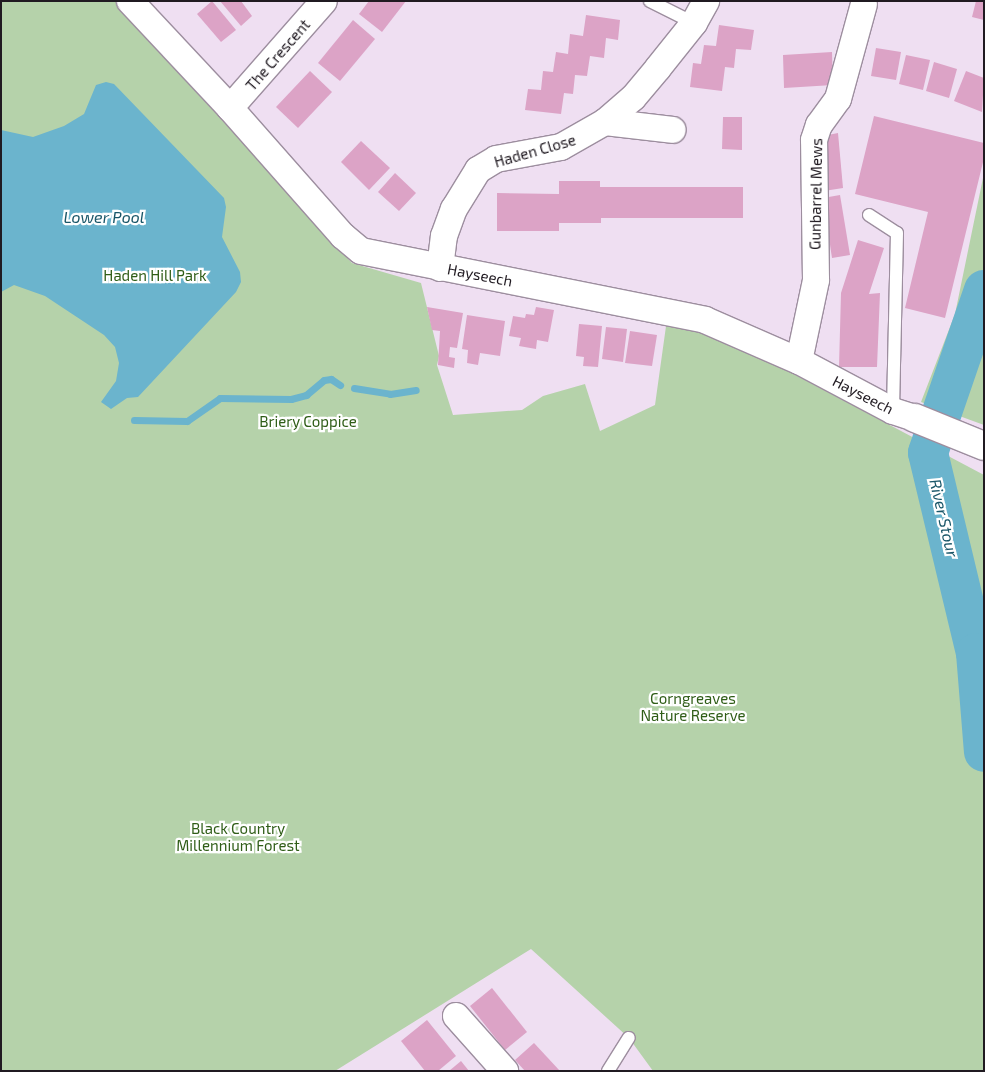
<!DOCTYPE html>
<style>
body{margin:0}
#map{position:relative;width:985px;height:1072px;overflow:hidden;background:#efdff2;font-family:"Exo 2",sans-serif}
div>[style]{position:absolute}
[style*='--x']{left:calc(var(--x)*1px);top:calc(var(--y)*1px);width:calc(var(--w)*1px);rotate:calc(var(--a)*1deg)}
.green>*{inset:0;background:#b5d2aa}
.water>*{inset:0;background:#6bb4cd}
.stream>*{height:7px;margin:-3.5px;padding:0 3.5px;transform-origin:3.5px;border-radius:3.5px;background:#6bb4cd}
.river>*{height:40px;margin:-20px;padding:0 20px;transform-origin:20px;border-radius:20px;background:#6bb4cd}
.building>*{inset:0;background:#dca3c6}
.roads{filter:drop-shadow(1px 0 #9d8e9f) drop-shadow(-1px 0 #9d8e9f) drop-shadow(0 1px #9d8e9f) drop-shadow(0 -1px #9d8e9f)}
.service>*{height:12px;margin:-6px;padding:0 6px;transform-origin:6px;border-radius:6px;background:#fff}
.minor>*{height:26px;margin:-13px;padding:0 13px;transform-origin:13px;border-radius:13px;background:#fff}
.tertiary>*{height:28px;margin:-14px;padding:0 14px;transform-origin:14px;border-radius:14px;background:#fff}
span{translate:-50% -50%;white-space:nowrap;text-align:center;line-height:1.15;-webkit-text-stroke:4.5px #fff;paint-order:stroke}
.street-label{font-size:15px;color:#201a21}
.park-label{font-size:15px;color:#2f5d17}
.water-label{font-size:16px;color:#195668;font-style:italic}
.frame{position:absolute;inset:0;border:2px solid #201a21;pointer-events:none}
</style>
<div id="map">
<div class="green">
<i style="clip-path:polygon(1px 1px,117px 1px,352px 263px,421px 283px,439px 356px,437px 365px,453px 415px,522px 410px,543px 396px,585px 384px,600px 431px,655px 405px,667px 319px,705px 327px,984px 475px,984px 1071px,653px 1071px,629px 1038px,531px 949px,335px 1071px,1px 1071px)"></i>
<i style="clip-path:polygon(984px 173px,984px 425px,921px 402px,955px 314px)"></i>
</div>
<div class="water">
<i style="clip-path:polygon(106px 82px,114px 84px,224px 198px,226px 207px,222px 237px,240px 272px,241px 282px,236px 292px,138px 397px,127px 398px,111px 409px,101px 402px,116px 381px,119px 363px,115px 347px,104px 335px,45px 296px,14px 285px,1px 292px,1px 130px,33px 137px,64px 126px,84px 114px,96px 85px)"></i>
</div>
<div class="stream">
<i style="--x:354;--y:388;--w:36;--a:9"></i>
<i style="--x:390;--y:394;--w:26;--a:-9"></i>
<i style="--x:134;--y:420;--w:53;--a:1.1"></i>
<i style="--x:187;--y:421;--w:40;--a:-34.9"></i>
<i style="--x:220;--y:398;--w:71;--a:0.8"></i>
<i style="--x:291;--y:399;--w:16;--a:-15"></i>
<i style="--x:306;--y:395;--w:23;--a:-40"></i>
<i style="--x:324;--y:380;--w:7;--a:-8"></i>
<i style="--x:331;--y:379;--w:11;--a:34"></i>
</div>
<div class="river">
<i style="--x:984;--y:290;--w:172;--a:109"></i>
<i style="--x:928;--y:453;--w:206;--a:76.5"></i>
<i style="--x:976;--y:653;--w:99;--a:85.4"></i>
</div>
<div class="building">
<i style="clip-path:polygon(212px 1px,236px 30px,221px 42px,197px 14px)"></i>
<i style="clip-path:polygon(220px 1px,241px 1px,252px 16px,241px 26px)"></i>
<i style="clip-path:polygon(369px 1px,406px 1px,382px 32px,359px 14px)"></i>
<i style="clip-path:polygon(976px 1px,984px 1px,984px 20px,972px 17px)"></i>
<i style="clip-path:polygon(586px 15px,620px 20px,618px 40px,606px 38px,604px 58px,590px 56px,587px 76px,575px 75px,573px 94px,564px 93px,561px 114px,525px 110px,528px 89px,541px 90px,543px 71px,553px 72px,556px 52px,568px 54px,570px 34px,583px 36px)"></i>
<i style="clip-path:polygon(353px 20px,375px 39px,340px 81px,318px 63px)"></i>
<i style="clip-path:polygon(719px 25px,754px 30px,751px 50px,736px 49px,734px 68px,725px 67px,722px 91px,690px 87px,693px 63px,701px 64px,704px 45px,716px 46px)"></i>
<i style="clip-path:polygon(876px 48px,901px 52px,896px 80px,871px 76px)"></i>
<i style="clip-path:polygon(832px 52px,833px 85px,784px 88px,783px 55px)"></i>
<i style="clip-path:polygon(906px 55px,930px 60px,923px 90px,899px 84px)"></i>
<i style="clip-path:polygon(934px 62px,957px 69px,949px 98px,926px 91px)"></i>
<i style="clip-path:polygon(310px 71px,332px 92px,298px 128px,276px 107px)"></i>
<i style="clip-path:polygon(966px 71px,984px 78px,982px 112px,954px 101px)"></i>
<i style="clip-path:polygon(874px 116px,984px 143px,984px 158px,945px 318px,905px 308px,928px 212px,855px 194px)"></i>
<i style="clip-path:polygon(723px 117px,742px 117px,742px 150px,722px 149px)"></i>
<i style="clip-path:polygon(838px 133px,843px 188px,824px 191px,823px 136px)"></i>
<i style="clip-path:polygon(361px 141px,390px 168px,369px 190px,341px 162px)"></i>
<i style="clip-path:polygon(395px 173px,416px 193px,399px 211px,378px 192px)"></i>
<i style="clip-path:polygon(559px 181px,600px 181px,600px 187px,743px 187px,743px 218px,601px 218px,601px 223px,559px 223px,559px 231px,497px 231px,497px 193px,559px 194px)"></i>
<i style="clip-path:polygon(840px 195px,850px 255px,832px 258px,823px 198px)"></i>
<i style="clip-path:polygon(858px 240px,884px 248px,869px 294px,880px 293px,877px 367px,839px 367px,841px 293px)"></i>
<i style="clip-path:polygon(427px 307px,463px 313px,457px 348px,450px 347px,449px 357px,455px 358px,454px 368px,438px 365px,440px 331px,432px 330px)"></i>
<i style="clip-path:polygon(536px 307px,554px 310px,548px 342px,537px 340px,536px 349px,519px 346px,521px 338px,509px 336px,513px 316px,525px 318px,526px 314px,534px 315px)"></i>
<i style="clip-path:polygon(467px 315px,505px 321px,500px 356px,480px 353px,478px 365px,467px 363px,468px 350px,462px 349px)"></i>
<i style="clip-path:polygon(579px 324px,602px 326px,598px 367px,583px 366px,584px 357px,576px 356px)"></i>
<i style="clip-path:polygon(606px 327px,627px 329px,623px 362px,602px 359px)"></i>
<i style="clip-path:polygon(630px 331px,657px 335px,652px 366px,625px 363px)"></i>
<i style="clip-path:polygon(492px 988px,527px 1032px,505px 1050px,470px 1006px)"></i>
<i style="clip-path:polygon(427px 1020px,456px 1056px,438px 1071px,425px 1071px,401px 1041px)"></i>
<i style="clip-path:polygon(534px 1043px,560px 1071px,525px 1071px,515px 1060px)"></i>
<i style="clip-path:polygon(461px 1061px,469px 1071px,449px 1071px)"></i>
</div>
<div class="roads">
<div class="service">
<i style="--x:650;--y:1;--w:49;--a:26.6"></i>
<i style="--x:869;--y:215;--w:33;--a:33"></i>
<i style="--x:897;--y:233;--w:178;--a:91.3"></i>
<i style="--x:608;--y:1071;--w:39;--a:-58"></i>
</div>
<div class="minor">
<i style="--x:130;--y:1;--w:146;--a:46.9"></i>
<i style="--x:230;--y:108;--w:171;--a:48.6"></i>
<i style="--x:343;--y:236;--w:23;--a:40"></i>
<i style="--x:361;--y:251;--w:351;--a:11.3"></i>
<i style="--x:705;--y:320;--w:103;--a:23.6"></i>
<i style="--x:799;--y:361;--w:106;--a:28"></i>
<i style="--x:893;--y:411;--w:23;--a:18"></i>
<i style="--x:230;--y:108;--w:142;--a:-48.7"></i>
<i style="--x:605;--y:122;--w:68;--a:6.7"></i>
<i style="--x:440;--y:268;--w:32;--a:-83"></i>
<i style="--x:444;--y:236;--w:29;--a:-70"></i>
<i style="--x:454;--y:209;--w:46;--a:-58.4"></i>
<i style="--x:478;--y:170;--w:21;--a:-31"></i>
<i style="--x:496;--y:159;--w:66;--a:-10.5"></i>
<i style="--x:561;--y:147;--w:51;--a:-29.6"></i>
<i style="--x:605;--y:122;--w:37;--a:-41"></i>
<i style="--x:633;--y:98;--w:39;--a:-50"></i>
<i style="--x:658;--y:68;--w:58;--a:-51.3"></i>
<i style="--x:694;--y:23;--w:25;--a:-61"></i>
<i style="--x:799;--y:361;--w:83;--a:-78.1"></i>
<i style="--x:816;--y:280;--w:140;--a:-90.8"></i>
<i style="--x:814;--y:140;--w:16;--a:-72"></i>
<i style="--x:819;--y:125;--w:32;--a:-54"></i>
<i style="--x:838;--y:99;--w:98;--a:-74.7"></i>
<i style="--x:456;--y:1016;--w:74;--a:48.3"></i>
</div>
<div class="tertiary">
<i style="--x:915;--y:418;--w:74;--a:22.1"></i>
</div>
</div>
<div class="street-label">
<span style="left:278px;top:55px;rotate:-49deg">The Crescent</span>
<span style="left:535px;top:151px;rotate:-16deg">Haden Close</span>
<span style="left:816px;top:194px;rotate:-89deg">Gunbarrel Mews</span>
<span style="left:480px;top:275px;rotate:11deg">Hayseech</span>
<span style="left:863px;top:395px;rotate:27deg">Hayseech</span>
</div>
<div class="park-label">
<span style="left:155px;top:276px">Haden Hill Park</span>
<span style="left:308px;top:422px">Briery Coppice</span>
<span style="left:693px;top:707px">Corngreaves<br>Nature Reserve</span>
<span style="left:238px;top:837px">Black Country<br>Millennium Forest</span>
</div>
<div class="water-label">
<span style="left:104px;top:217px">Lower Pool</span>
<span style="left:944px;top:518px;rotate:77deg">River Stour</span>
</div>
<div class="frame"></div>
</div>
